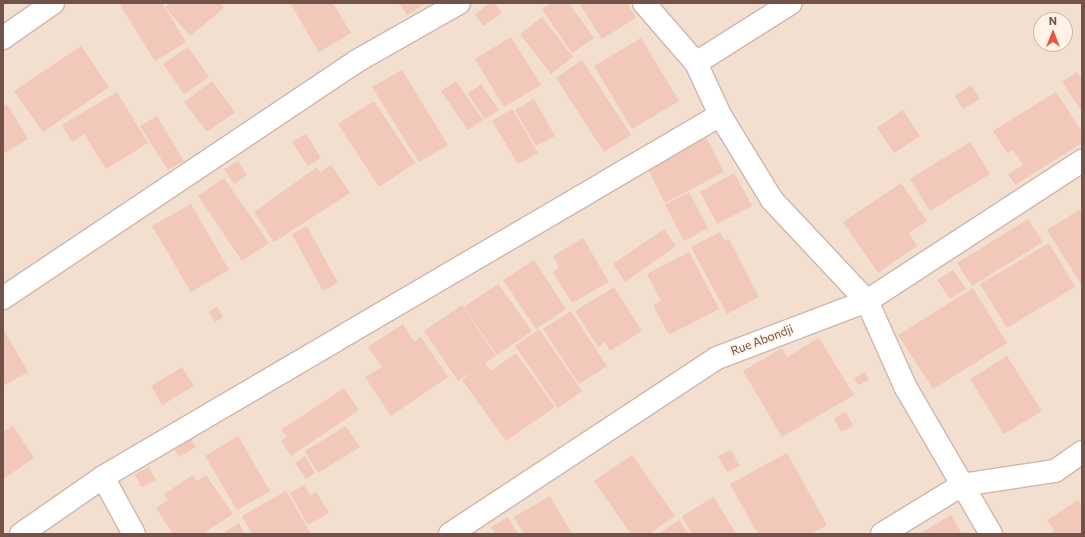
<!DOCTYPE html>
<style>
body{margin:0}
#map{position:relative;width:1085px;height:537px;overflow:hidden;background:#fceee2;font-family:Commissioner,sans-serif}
div>[style]{position:absolute}
[style*='--x']{left:calc(var(--x)*1px);top:calc(var(--y)*1px);width:calc(var(--w)*1px);rotate:calc(var(--a)*1deg)}
.residential>*{inset:0;background:#f3dfd0}
.building>*{inset:0;background:#f1c8ba}
.roads{filter:drop-shadow(1px 0 #cfb6ac) drop-shadow(-1px 0 #cfb6ac) drop-shadow(0 1px #cfb6ac) drop-shadow(0 -1px #cfb6ac)}
.minor>*{height:22px;margin:-11px;padding:0 11px;transform-origin:11px;border-radius:11px;background:#fff}
span{translate:-50% -50%;white-space:nowrap;text-align:center;line-height:1.15;-webkit-text-stroke:3.5px #fff3e8;paint-order:stroke}
.street-label{font-size:12px;color:#735249}
.frame{position:absolute;inset:0;border:4px solid #735249;pointer-events:none}
.north{position:absolute;left:1033px;top:12px;width:40px;height:40px;box-sizing:border-box;background:#fff3e8;border:1px solid #c7b3a8;border-radius:50%;rotate:0deg;font-size:11px;font-weight:700;line-height:16px;text-align:center;color:#735249}
.north::after{content:'';display:block;margin:auto;width:14px;height:18px;background:#e45648;clip-path:polygon(50% 0,100% 100%,50% 72%,0 100%)}
</style>
<div id="map">
<div class="residential">
<i style="clip-path:polygon(evenodd,3px 3px,1082px 3px,1082px 534px,3px 534px,3px 3px,1041px 20px,1065px 20px,1065px 44px,1041px 44px,1041px 20px)"></i>
</div>
<div class="building">
<i style="clip-path:polygon(123px 3px,162px 3px,186px 42px,155px 61px,120px 5px)"></i>
<i style="clip-path:polygon(170px 3px,221px 3px,224px 8px,190px 36px,165px 7px)"></i>
<i style="clip-path:polygon(290px 3px,333px 3px,351px 33px,319px 52px)"></i>
<i style="clip-path:polygon(399px 3px,426px 3px,407px 15px)"></i>
<i style="clip-path:polygon(490px 3px,494px 3px,502px 13px,483px 26px,475px 14px)"></i>
<i style="clip-path:polygon(551px 3px,569px 3px,594px 38px,572px 53px,542px 9px)"></i>
<i style="clip-path:polygon(579px 3px,627px 3px,636px 18px,602px 39px)"></i>
<i style="clip-path:polygon(542px 17px,573px 57px,551px 74px,520px 34px)"></i>
<i style="clip-path:polygon(511px 37px,541px 85px,504px 107px,475px 59px)"></i>
<i style="clip-path:polygon(641px 38px,679px 101px,632px 129px,594px 66px)"></i>
<i style="clip-path:polygon(81px 46px,109px 87px,43px 132px,14px 91px)"></i>
<i style="clip-path:polygon(188px 47px,209px 77px,184px 94px,163px 64px)"></i>
<i style="clip-path:polygon(582px 60px,631px 135px,604px 152px,556px 78px)"></i>
<i style="clip-path:polygon(402px 70px,448px 145px,419px 162px,372px 87px)"></i>
<i style="clip-path:polygon(1077px 72px,1082px 79px,1081px 110px,1062px 82px)"></i>
<i style="clip-path:polygon(212px 81px,235px 112px,207px 132px,184px 102px)"></i>
<i style="clip-path:polygon(456px 81px,483px 120px,468px 130px,441px 91px)"></i>
<i style="clip-path:polygon(481px 84px,499px 110px,485px 119px,468px 94px)"></i>
<i style="clip-path:polygon(971px 85px,980px 99px,963px 109px,955px 96px)"></i>
<i style="clip-path:polygon(117px 92px,148px 143px,106px 169px,84px 134px,72px 142px,62px 125px)"></i>
<i style="clip-path:polygon(1056px 92px,1082px 132px,1082px 143px,1015px 185px,1008px 174px,1023px 165px,1013px 150px,1007px 153px,993px 131px)"></i>
<i style="clip-path:polygon(534px 99px,555px 136px,536px 146px,515px 110px)"></i>
<i style="clip-path:polygon(374px 101px,415px 163px,379px 187px,338px 124px)"></i>
<i style="clip-path:polygon(7px 104px,28px 139px,3px 154px,3px 107px)"></i>
<i style="clip-path:polygon(512px 109px,538px 153px,518px 164px,492px 121px)"></i>
<i style="clip-path:polygon(903px 110px,920px 136px,894px 153px,877px 128px)"></i>
<i style="clip-path:polygon(157px 116px,184px 161px,168px 170px,140px 126px)"></i>
<i style="clip-path:polygon(306px 134px,321px 158px,308px 166px,292px 142px)"></i>
<i style="clip-path:polygon(705px 135px,724px 172px,665px 203px,646px 165px)"></i>
<i style="clip-path:polygon(970px 142px,990px 174px,930px 211px,910px 179px)"></i>
<i style="clip-path:polygon(238px 161px,247px 175px,234px 184px,224px 169px)"></i>
<i style="clip-path:polygon(331px 165px,350px 193px,274px 242px,254px 212px,317px 167px,320px 172px)"></i>
<i style="clip-path:polygon(734px 173px,752px 206px,717px 224px,700px 192px)"></i>
<i style="clip-path:polygon(224px 178px,269px 243px,242px 261px,198px 196px)"></i>
<i style="clip-path:polygon(901px 183px,927px 221px,909px 233px,917px 246px,878px 273px,843px 222px)"></i>
<i style="clip-path:polygon(689px 192px,708px 228px,684px 241px,665px 205px)"></i>
<i style="clip-path:polygon(191px 204px,229px 270px,191px 292px,152px 226px)"></i>
<i style="clip-path:polygon(1079px 210px,1082px 215px,1082px 286px,1047px 230px)"></i>
<i style="clip-path:polygon(1028px 219px,1043px 242px,972px 286px,957px 263px)"></i>
<i style="clip-path:polygon(307px 226px,338px 283px,323px 291px,292px 234px)"></i>
<i style="clip-path:polygon(664px 229px,676px 246px,625px 282px,613px 264px)"></i>
<i style="clip-path:polygon(720px 232px,725px 241px,729px 239px,759px 297px,727px 314px,691px 247px)"></i>
<i style="clip-path:polygon(583px 238px,609px 282px,572px 303px,553px 272px,559px 268px,553px 256px)"></i>
<i style="clip-path:polygon(1049px 243px,1075px 287px,1007px 328px,980px 284px)"></i>
<i style="clip-path:polygon(689px 252px,719px 309px,669px 335px,653px 305px,661px 301px,647px 274px)"></i>
<i style="clip-path:polygon(534px 260px,566px 309px,536px 329px,503px 280px)"></i>
<i style="clip-path:polygon(953px 270px,966px 289px,950px 299px,937px 280px)"></i>
<i style="clip-path:polygon(498px 284px,532px 331px,497px 355px,464px 307px)"></i>
<i style="clip-path:polygon(614px 287px,642px 331px,610px 351px,605px 342px,598px 347px,575px 311px)"></i>
<i style="clip-path:polygon(973px 288px,1007px 343px,933px 389px,898px 335px)"></i>
<i style="clip-path:polygon(462px 305px,496px 356px,485px 363px,491px 371px,516px 353px,555px 407px,506px 441px,462px 380px,476px 369px,458px 381px,424px 331px)"></i>
<i style="clip-path:polygon(217px 306px,223px 317px,215px 322px,209px 312px)"></i>
<i style="clip-path:polygon(571px 311px,607px 366px,579px 384px,543px 329px)"></i>
<i style="clip-path:polygon(403px 324px,414px 342px,421px 337px,448px 377px,391px 416px,365px 377px,382px 367px,368px 347px)"></i>
<i style="clip-path:polygon(3px 329px,28px 372px,3px 386px)"></i>
<i style="clip-path:polygon(539px 329px,582px 391px,558px 408px,515px 346px)"></i>
<i style="clip-path:polygon(819px 338px,854px 395px,782px 437px,743px 371px,782px 348px,787px 357px)"></i>
<i style="clip-path:polygon(1007px 356px,1042px 411px,1004px 434px,970px 379px)"></i>
<i style="clip-path:polygon(182px 367px,194px 386px,162px 405px,151px 386px)"></i>
<i style="clip-path:polygon(865px 372px,869px 380px,858px 385px,854px 378px)"></i>
<i style="clip-path:polygon(344px 388px,359px 410px,291px 456px,281px 441px,287px 437px,281px 430px)"></i>
<i style="clip-path:polygon(846px 412px,853px 426px,841px 432px,834px 418px)"></i>
<i style="clip-path:polygon(13px 426px,34px 458px,3px 479px,3px 432px)"></i>
<i style="clip-path:polygon(346px 426px,360px 447px,318px 473px,305px 451px)"></i>
<i style="clip-path:polygon(188px 434px,196px 447px,179px 457px,171px 443px)"></i>
<i style="clip-path:polygon(238px 436px,270px 491px,237px 510px,205px 456px)"></i>
<i style="clip-path:polygon(731px 450px,740px 466px,727px 472px,718px 456px)"></i>
<i style="clip-path:polygon(787px 453px,827px 525px,811px 534px,758px 534px,730px 484px)"></i>
<i style="clip-path:polygon(632px 455px,675px 516px,649px 534px,631px 534px,594px 481px)"></i>
<i style="clip-path:polygon(305px 456px,315px 473px,306px 479px,295px 463px)"></i>
<i style="clip-path:polygon(149px 467px,156px 480px,141px 487px,135px 474px)"></i>
<i style="clip-path:polygon(193px 475px,197px 481px,206px 475px,233px 514px,202px 534px,173px 534px,156px 508px,168px 500px,164px 494px)"></i>
<i style="clip-path:polygon(304px 485px,310px 495px,316px 491px,329px 513px,308px 525px,290px 493px)"></i>
<i style="clip-path:polygon(286px 491px,311px 534px,252px 534px,242px 516px)"></i>
<i style="clip-path:polygon(550px 496px,572px 534px,524px 534px,514px 517px)"></i>
<i style="clip-path:polygon(714px 497px,736px 534px,692px 534px,682px 516px)"></i>
<i style="clip-path:polygon(1078px 500px,1082px 506px,1082px 534px,1049px 534px,1054px 531px,1047px 520px)"></i>
<i style="clip-path:polygon(951px 515px,962px 534px,919px 534px)"></i>
<i style="clip-path:polygon(508px 517px,518px 534px,496px 534px,491px 527px)"></i>
<i style="clip-path:polygon(679px 520px,688px 534px,658px 534px)"></i>
<i style="clip-path:polygon(239px 523px,245px 534px,221px 534px)"></i>
</div>
<div class="roads">
<div class="minor">
<i style="--x:644;--y:3;--w:79;--a:49.1"></i>
<i style="--x:696;--y:63;--w:57;--a:65.2"></i>
<i style="--x:720;--y:115;--w:100;--a:58.5"></i>
<i style="--x:772;--y:200;--w:139;--a:46.8"></i>
<i style="--x:867;--y:301;--w:95;--a:65.9"></i>
<i style="--x:906;--y:388;--w:169;--a:59.8"></i>
<i style="--x:3;--y:38;--w:61;--a:-35"></i>
<i style="--x:696;--y:63;--w:112;--a:-32.3"></i>
<i style="--x:3;--y:298;--w:426;--a:-33.8"></i>
<i style="--x:357;--y:61;--w:117;--a:-29.6"></i>
<i style="--x:103;--y:477;--w:65;--a:61.5"></i>
<i style="--x:21;--y:534;--w:100;--a:-34.8"></i>
<i style="--x:103;--y:477;--w:715;--a:-30.4"></i>
<i style="--x:450;--y:534;--w:320;--a:-33.4"></i>
<i style="--x:717;--y:358;--w:160;--a:-20.8"></i>
<i style="--x:867;--y:301;--w:257;--a:-33.1"></i>
<i style="--x:882;--y:534;--w:94;--a:-31.5"></i>
<i style="--x:962;--y:485;--w:94;--a:-8.6"></i>
<i style="--x:1055;--y:471;--w:33;--a:-35"></i>
</div>
</div>
<div class="street-label">
<span style="left:762px;top:340px;rotate:-21deg">Rue Abondji</span>
</div>
<div class="frame"></div>
<div class="north">N</div>
</div>
